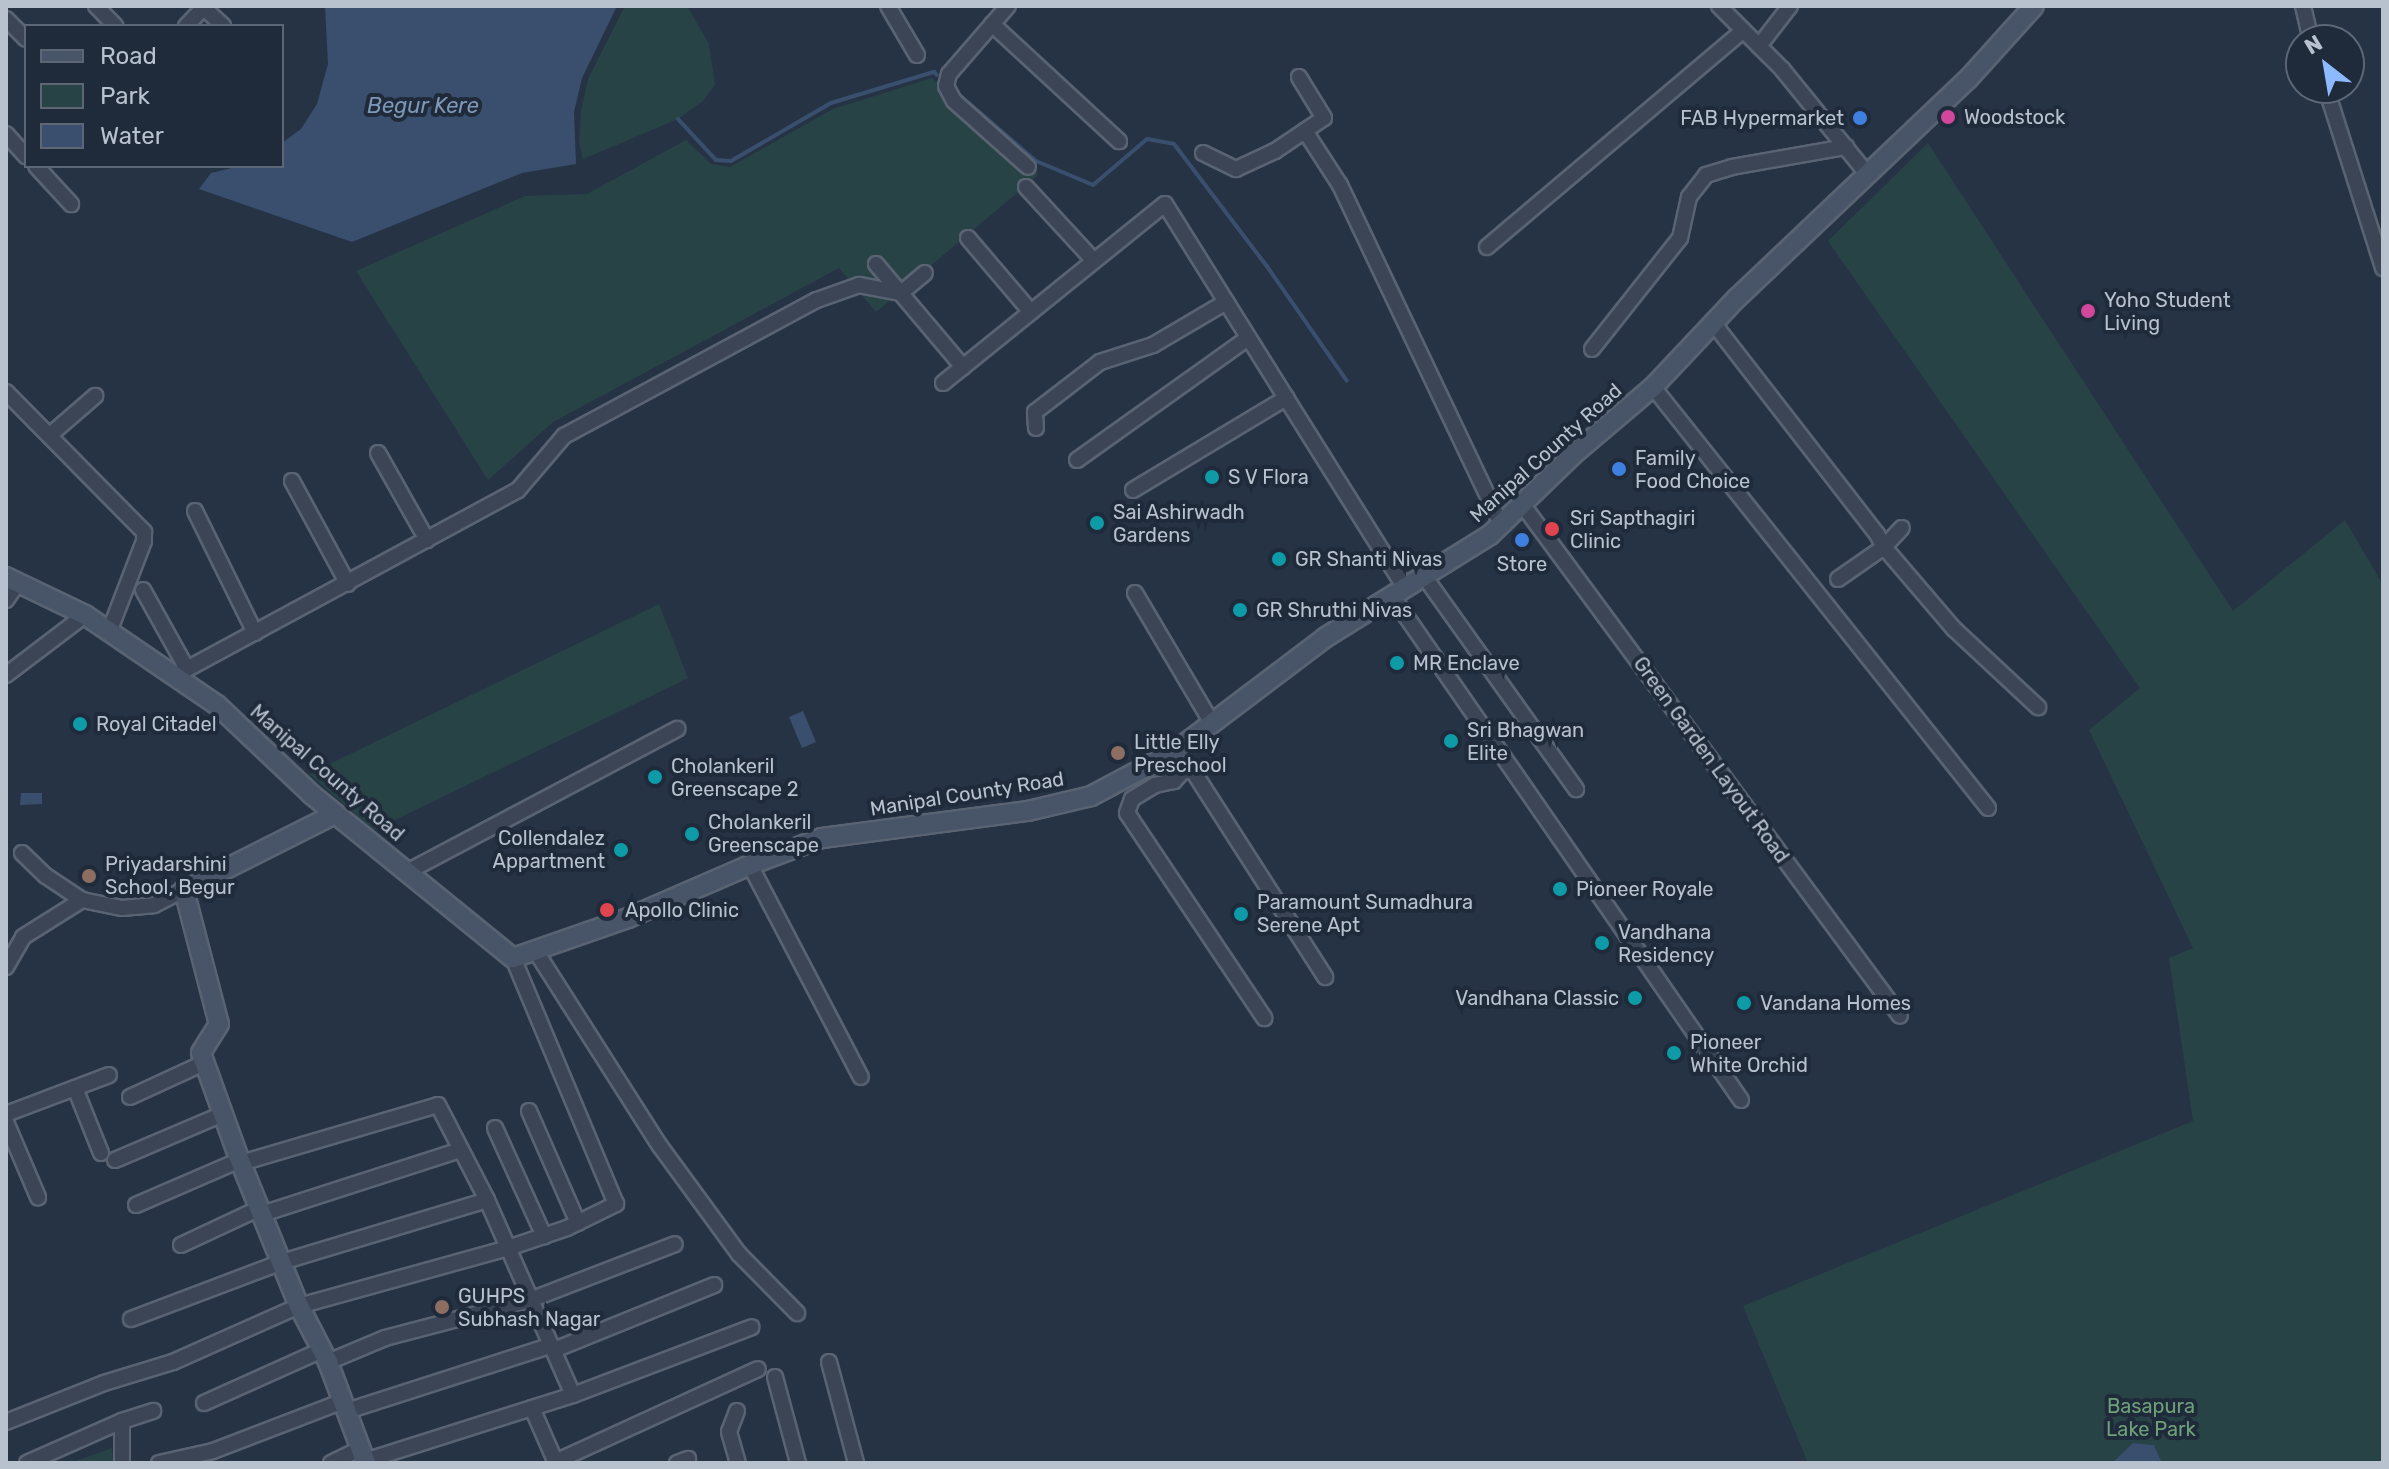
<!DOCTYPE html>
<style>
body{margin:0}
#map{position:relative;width:2389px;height:1469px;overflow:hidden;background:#263345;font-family:Rubik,sans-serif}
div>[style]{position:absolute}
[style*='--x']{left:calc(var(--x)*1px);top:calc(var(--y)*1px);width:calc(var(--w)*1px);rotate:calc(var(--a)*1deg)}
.green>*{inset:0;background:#284346}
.water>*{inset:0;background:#394f6d}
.stream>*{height:4px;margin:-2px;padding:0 2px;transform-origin:2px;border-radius:2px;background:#394f6d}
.roads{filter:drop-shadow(2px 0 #596372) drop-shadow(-2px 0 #596372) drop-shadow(0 2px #596372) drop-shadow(0 -2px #596372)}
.street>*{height:14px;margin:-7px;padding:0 7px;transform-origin:7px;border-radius:7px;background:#3b4555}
.secondary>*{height:18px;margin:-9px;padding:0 9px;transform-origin:9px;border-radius:9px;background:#485468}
.dots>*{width:22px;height:22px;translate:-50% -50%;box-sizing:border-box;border:4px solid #1f2a3a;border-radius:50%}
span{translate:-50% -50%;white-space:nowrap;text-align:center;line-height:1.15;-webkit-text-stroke:8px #1f2a3a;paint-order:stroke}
.poi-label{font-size:20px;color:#b8c1ce}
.left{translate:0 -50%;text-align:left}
.right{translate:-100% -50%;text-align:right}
.street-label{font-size:20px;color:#b8c1ce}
.park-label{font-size:20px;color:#6ea079}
.water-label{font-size:22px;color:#7e97b7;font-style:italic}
.frame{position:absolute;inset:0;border:8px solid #b8c1ce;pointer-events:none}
.legend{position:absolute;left:24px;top:24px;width:260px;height:144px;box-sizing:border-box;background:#1f2a3a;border:2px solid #5c6675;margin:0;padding:10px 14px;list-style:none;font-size:24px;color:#b8c1ce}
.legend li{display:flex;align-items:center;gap:16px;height:40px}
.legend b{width:40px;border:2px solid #5c6675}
.north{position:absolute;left:2285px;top:24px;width:80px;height:80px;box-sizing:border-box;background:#1f2a3a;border:2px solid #5c6675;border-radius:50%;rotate:329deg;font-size:22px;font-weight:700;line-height:32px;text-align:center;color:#b8c1ce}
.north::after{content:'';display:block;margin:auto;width:28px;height:36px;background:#8db9fe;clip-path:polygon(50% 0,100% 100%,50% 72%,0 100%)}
</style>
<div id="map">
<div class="green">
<i style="clip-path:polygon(625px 6px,687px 6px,709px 44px,715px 85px,703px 101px,678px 119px,583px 159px,579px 142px,581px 111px,588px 79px)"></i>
<i style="clip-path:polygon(932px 78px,1038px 175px,876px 312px,839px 268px,553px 422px,488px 480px,356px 271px,525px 196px,587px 194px,686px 140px,711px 164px,730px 167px,833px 109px)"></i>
<i style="clip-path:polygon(1928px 143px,2233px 611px,2345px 520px,2383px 585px,2383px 1463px,2162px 1463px,2154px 1445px,2133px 1443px,2112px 1463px,1808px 1463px,1743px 1306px,2193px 1121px,2169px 958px,2193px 948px,2089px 730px,2140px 688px,1828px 241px)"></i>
<i style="clip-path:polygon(659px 604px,688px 678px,674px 685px,374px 830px,309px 774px)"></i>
<i style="clip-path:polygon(112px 1448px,113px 1463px,70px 1463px)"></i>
</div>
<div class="water">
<i style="clip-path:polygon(325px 6px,617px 6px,582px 78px,574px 112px,576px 164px,522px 173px,352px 242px,199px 189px,211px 173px,240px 166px,282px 166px,282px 143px,301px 129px,317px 104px,328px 64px)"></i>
<i style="clip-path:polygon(803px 711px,816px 742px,802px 748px,789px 717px)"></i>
<i style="clip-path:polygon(21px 793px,42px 793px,42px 804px,20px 805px)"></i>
<i style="clip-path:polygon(2133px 1443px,2154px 1445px,2162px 1463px,2112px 1463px)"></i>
</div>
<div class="stream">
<i style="--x:956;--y:92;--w:106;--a:40.8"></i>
<i style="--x:1036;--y:161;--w:62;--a:22.8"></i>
<i style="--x:1093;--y:185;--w:71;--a:-40.4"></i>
<i style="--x:1147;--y:139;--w:27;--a:10"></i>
<i style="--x:1174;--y:144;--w:152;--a:52.8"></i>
<i style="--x:1266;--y:265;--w:141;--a:55.1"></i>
<i style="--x:678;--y:119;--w:56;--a:47.2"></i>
<i style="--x:716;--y:160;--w:15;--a:4"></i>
<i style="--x:731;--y:161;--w:116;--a:-30.1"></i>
<i style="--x:831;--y:103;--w:108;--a:-16.8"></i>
<i style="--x:934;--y:72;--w:4;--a:45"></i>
</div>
<div class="roads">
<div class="street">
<i style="--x:96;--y:6;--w:28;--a:46"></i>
<i style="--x:888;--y:6;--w:57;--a:59.4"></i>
<i style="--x:1008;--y:6;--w:90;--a:130.9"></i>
<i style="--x:949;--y:74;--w:12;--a:104"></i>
<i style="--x:946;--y:86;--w:17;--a:62"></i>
<i style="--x:954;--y:101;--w:99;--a:41.7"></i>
<i style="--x:1719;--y:6;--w:89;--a:45"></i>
<i style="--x:1782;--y:69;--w:136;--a:50.9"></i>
<i style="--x:2303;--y:6;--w:35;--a:77"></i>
<i style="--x:204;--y:8;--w:26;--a:43"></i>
<i style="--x:6;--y:19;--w:28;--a:45"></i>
<i style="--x:992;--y:24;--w:173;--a:42.7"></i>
<i style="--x:186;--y:26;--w:28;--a:-46"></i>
<i style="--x:1759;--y:46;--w:51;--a:-52.2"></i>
<i style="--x:2326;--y:88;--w:189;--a:72.4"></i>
<i style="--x:1305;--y:131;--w:64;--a:57.1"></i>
<i style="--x:1340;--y:185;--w:375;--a:64.6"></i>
<i style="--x:6;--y:134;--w:30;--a:48"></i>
<i style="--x:1203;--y:153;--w:37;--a:26"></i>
<i style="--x:1236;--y:169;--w:43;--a:-24.8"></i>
<i style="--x:1275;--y:151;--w:59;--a:-34"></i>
<i style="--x:1324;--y:118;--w:48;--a:-121.4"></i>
<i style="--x:36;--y:166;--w:52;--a:47.4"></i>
<i style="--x:1026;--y:187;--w:100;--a:47.4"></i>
<i style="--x:968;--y:238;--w:97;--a:49.6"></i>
<i style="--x:1487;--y:247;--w:335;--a:-40.2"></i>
<i style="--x:876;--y:264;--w:135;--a:49.8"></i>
<i style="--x:901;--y:293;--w:31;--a:-40"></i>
<i style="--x:1714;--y:324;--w:266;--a:52.2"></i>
<i style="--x:1877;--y:534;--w:15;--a:62"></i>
<i style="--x:1884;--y:547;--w:108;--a:49.5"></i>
<i style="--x:1954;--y:629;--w:115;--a:42.9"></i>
<i style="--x:1592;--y:349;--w:142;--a:-51.6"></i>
<i style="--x:1680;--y:238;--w:42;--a:-77.6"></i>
<i style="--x:1689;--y:197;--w:28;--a:-52"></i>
<i style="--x:1706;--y:175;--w:27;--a:-17"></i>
<i style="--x:1732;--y:167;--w:116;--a:-10"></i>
<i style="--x:943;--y:383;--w:285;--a:-38.9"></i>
<i style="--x:1165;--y:204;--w:229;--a:58"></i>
<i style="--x:1653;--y:387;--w:538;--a:51.49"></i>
<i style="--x:6;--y:392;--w:197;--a:45.4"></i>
<i style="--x:144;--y:532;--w:9;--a:90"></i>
<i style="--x:144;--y:541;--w:97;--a:111"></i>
<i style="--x:1036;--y:428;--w:16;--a:-94"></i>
<i style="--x:1035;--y:412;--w:82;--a:-37.6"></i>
<i style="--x:1100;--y:362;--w:56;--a:-17.8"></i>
<i style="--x:1153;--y:345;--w:85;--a:-30.5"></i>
<i style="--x:50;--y:435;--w:60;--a:-40.9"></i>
<i style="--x:378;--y:453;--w:100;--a:60.6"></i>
<i style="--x:1077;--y:460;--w:210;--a:-35.5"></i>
<i style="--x:292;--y:481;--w:117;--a:61.5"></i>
<i style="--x:1133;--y:490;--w:179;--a:-31"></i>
<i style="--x:1286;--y:398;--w:224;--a:57.9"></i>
<i style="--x:1522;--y:504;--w:636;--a:53.56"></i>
<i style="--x:195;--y:511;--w:136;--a:63.8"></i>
<i style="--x:1424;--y:576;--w:262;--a:54.5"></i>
<i style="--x:1838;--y:579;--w:56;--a:-34.8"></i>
<i style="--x:1884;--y:547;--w:26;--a:-47"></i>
<i style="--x:143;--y:590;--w:90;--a:60.9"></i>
<i style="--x:1135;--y:593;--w:151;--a:59.4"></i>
<i style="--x:1392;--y:596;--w:613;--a:55.3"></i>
<i style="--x:6;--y:600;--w:21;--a:-55"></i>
<i style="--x:6;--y:675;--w:99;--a:-37.2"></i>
<i style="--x:174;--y:676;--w:391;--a:-28.4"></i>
<i style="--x:518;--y:490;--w:71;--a:-49.6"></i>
<i style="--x:564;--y:436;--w:287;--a:-28.3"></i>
<i style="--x:817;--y:300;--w:45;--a:-19.7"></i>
<i style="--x:859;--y:285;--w:43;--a:10.8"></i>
<i style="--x:1161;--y:761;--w:24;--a:57"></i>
<i style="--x:1174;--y:781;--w:13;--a:-48"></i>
<i style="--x:1183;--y:771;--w:10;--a:0"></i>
<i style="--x:1193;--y:771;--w:245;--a:57.3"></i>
<i style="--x:1174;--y:781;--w:19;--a:168"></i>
<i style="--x:1155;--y:785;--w:27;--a:149"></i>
<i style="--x:1132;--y:799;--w:15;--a:110"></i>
<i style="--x:1127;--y:813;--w:247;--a:56.2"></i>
<i style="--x:22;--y:853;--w:33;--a:44"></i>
<i style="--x:46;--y:876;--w:43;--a:33.7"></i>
<i style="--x:82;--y:900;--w:41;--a:11.3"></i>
<i style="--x:122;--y:908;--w:32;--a:-5"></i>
<i style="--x:154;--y:905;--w:34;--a:-27"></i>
<i style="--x:750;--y:865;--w:239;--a:62.4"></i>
<i style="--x:407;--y:872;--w:306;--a:-27.9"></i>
<i style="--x:535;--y:950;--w:232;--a:57.5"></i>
<i style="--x:660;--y:1146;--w:134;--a:53.8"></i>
<i style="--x:739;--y:1254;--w:83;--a:45.5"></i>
<i style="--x:6;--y:967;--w:34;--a:-60"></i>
<i style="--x:23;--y:937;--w:70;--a:-32.1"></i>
<i style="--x:75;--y:1088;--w:70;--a:68.2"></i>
<i style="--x:130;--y:1097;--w:81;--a:-24.7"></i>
<i style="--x:529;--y:1111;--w:122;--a:66.4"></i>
<i style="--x:6;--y:1114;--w:110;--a:-20.7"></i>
<i style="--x:6;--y:1122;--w:82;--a:66.9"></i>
<i style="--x:495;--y:1128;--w:119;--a:65.6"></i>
<i style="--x:115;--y:1160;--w:117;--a:-23.1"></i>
<i style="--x:241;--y:1163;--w:205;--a:-16.4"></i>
<i style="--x:438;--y:1105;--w:107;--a:62.7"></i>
<i style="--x:487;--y:1200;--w:213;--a:66.2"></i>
<i style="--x:573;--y:1395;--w:218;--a:162.4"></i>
<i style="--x:136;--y:1205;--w:113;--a:-23.4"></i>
<i style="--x:262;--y:1214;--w:208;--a:-17.9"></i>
<i style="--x:181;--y:1245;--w:87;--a:-25.1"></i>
<i style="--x:131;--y:1319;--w:161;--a:-20.7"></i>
<i style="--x:282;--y:1262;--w:214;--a:-16.8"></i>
<i style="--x:554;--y:1350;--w:173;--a:-22.1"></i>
<i style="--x:328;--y:1362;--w:62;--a:-22.8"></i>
<i style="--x:385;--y:1338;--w:150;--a:-14.7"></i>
<i style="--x:530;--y:1300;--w:155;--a:-21.1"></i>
<i style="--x:829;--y:1362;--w:105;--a:75"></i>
<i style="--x:775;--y:1377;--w:89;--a:75"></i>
<i style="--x:573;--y:1395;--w:191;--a:-20.8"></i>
<i style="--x:204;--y:1403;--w:129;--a:-24.2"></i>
<i style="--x:532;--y:1408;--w:60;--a:66.4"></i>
<i style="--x:347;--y:1411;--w:215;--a:-17.8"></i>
<i style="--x:737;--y:1411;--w:22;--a:111"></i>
<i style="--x:729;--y:1432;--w:32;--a:74"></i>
<i style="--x:6;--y:1422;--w:105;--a:-21.7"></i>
<i style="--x:104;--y:1383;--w:72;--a:-16.9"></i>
<i style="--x:173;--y:1362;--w:138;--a:-24"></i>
<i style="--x:299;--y:1306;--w:217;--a:-15.5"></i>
<i style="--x:508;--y:1248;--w:62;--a:-18.7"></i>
<i style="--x:567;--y:1228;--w:55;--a:-26.1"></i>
<i style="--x:616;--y:1204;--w:267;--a:-112.7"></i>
<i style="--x:555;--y:1462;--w:223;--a:-24.6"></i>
<i style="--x:27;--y:1463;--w:104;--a:-23.9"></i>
<i style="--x:122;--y:1421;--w:33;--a:-18"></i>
<i style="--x:122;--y:1463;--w:42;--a:-90"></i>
<i style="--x:159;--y:1463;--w:55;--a:-12.5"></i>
<i style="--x:213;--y:1451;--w:139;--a:-21"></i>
<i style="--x:331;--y:1463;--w:32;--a:-26"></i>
<i style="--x:677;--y:1463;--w:12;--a:-20"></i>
</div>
<div class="secondary">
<i style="--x:6;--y:577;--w:88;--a:25.7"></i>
<i style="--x:85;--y:615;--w:160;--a:34.3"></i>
<i style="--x:217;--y:705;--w:129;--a:43.4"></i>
<i style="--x:311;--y:794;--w:260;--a:39.1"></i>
<i style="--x:513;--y:958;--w:122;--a:-19.2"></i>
<i style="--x:628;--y:918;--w:133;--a:-23.5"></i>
<i style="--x:750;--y:865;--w:77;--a:-20.6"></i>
<i style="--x:822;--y:838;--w:208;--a:-7.5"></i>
<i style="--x:1028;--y:811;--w:65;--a:-13.4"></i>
<i style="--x:1091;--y:796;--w:94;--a:-27.9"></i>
<i style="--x:1174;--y:752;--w:191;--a:-37.1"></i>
<i style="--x:1326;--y:637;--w:193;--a:-31.9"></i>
<i style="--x:1490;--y:535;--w:120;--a:-44"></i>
<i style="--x:1576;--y:452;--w:101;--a:-40.2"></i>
<i style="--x:1653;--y:387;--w:122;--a:-46.7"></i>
<i style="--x:1737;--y:298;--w:318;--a:-43.5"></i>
<i style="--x:1968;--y:79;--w:98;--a:-47.9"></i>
<i style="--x:335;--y:814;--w:169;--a:153.3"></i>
<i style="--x:184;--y:890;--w:138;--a:75.4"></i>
<i style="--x:219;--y:1024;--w:34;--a:122"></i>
<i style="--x:201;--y:1053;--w:109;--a:70.2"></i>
<i style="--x:238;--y:1156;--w:162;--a:67.9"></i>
<i style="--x:299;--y:1306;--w:63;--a:62.6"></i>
<i style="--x:328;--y:1362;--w:108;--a:69.4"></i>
</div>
</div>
<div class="dots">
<i style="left:1948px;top:117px;background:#d1479c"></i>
<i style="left:1860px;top:118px;background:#3f7fe0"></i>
<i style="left:2088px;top:311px;background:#d1479c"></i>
<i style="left:1619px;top:469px;background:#3f7fe0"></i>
<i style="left:1212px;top:477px;background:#0f9aa8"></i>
<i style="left:1097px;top:523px;background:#0f9aa8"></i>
<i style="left:1552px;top:529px;background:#e0444e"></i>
<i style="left:1522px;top:540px;background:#3f7fe0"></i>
<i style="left:1279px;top:559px;background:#0f9aa8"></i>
<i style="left:1240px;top:610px;background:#0f9aa8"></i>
<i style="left:1397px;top:663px;background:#0f9aa8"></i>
<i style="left:80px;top:724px;background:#0f9aa8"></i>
<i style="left:1451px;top:741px;background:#0f9aa8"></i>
<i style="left:1118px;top:753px;background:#8d6e63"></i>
<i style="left:655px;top:777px;background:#0f9aa8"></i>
<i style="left:692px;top:834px;background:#0f9aa8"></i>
<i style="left:621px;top:850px;background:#0f9aa8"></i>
<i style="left:89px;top:876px;background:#8d6e63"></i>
<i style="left:1560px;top:889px;background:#0f9aa8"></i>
<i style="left:607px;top:910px;background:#e0444e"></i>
<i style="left:1241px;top:914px;background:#0f9aa8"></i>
<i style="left:1602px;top:943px;background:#0f9aa8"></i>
<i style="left:1635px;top:998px;background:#0f9aa8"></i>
<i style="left:1744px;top:1003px;background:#0f9aa8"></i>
<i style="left:1674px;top:1053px;background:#0f9aa8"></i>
<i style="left:442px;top:1307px;background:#8d6e63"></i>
</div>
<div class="poi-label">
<span class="left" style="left:1964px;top:117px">Woodstock</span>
<span class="right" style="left:1844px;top:118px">FAB Hypermarket</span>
<span class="left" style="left:2104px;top:312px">Yoho Student<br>Living</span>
<span class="left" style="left:1635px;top:470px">Family<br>Food Choice</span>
<span class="left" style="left:1228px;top:477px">S V Flora</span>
<span class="left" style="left:1113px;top:524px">Sai Ashirwadh<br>Gardens</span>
<span class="left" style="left:1570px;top:530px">Sri Sapthagiri<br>Clinic</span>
<span class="left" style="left:1295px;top:559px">GR Shanti Nivas</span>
<span style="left:1522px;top:564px">Store</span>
<span class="left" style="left:1256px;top:610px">GR Shruthi Nivas</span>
<span class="left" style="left:1413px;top:663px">MR Enclave</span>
<span class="left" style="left:96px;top:724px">Royal Citadel</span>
<span class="left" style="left:1467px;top:742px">Sri Bhagwan<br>Elite</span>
<span class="left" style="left:1134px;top:754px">Little Elly<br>Preschool</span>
<span class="left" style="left:671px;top:778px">Cholankeril<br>Greenscape 2</span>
<span class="left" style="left:708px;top:834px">Cholankeril<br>Greenscape</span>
<span class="right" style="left:605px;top:850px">Collendalez<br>Appartment</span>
<span class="left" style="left:105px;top:876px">Priyadarshini<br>School, Begur</span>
<span class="left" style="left:1576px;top:889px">Pioneer Royale</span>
<span class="left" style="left:1257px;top:914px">Paramount Sumadhura<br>Serene Apt</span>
<span class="left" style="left:625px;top:910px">Apollo Clinic</span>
<span class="left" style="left:1618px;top:944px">Vandhana<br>Residency</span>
<span class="right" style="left:1619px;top:998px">Vandhana Classic</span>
<span class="left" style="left:1760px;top:1003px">Vandana Homes</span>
<span class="left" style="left:1690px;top:1054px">Pioneer<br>White Orchid</span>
<span class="left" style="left:458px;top:1308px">GUHPS<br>Subhash Nagar</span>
</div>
<div class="street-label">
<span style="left:1546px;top:453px;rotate:-42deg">Manipal County Road</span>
<span style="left:1711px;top:760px;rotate:54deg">Green Garden Layout Road</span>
<span style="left:327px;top:773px;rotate:41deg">Manipal County Road</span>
<span style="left:967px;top:794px;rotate:-9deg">Manipal County Road</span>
</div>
<div class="park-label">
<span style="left:2151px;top:1418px">Basapura<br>Lake Park</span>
</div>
<div class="water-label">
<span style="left:423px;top:106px">Begur Kere</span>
</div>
<div class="frame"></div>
<ul class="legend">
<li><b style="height:10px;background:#485468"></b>Road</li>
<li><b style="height:22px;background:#284346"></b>Park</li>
<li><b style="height:22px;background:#394f6d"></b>Water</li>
</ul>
<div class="north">N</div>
</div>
